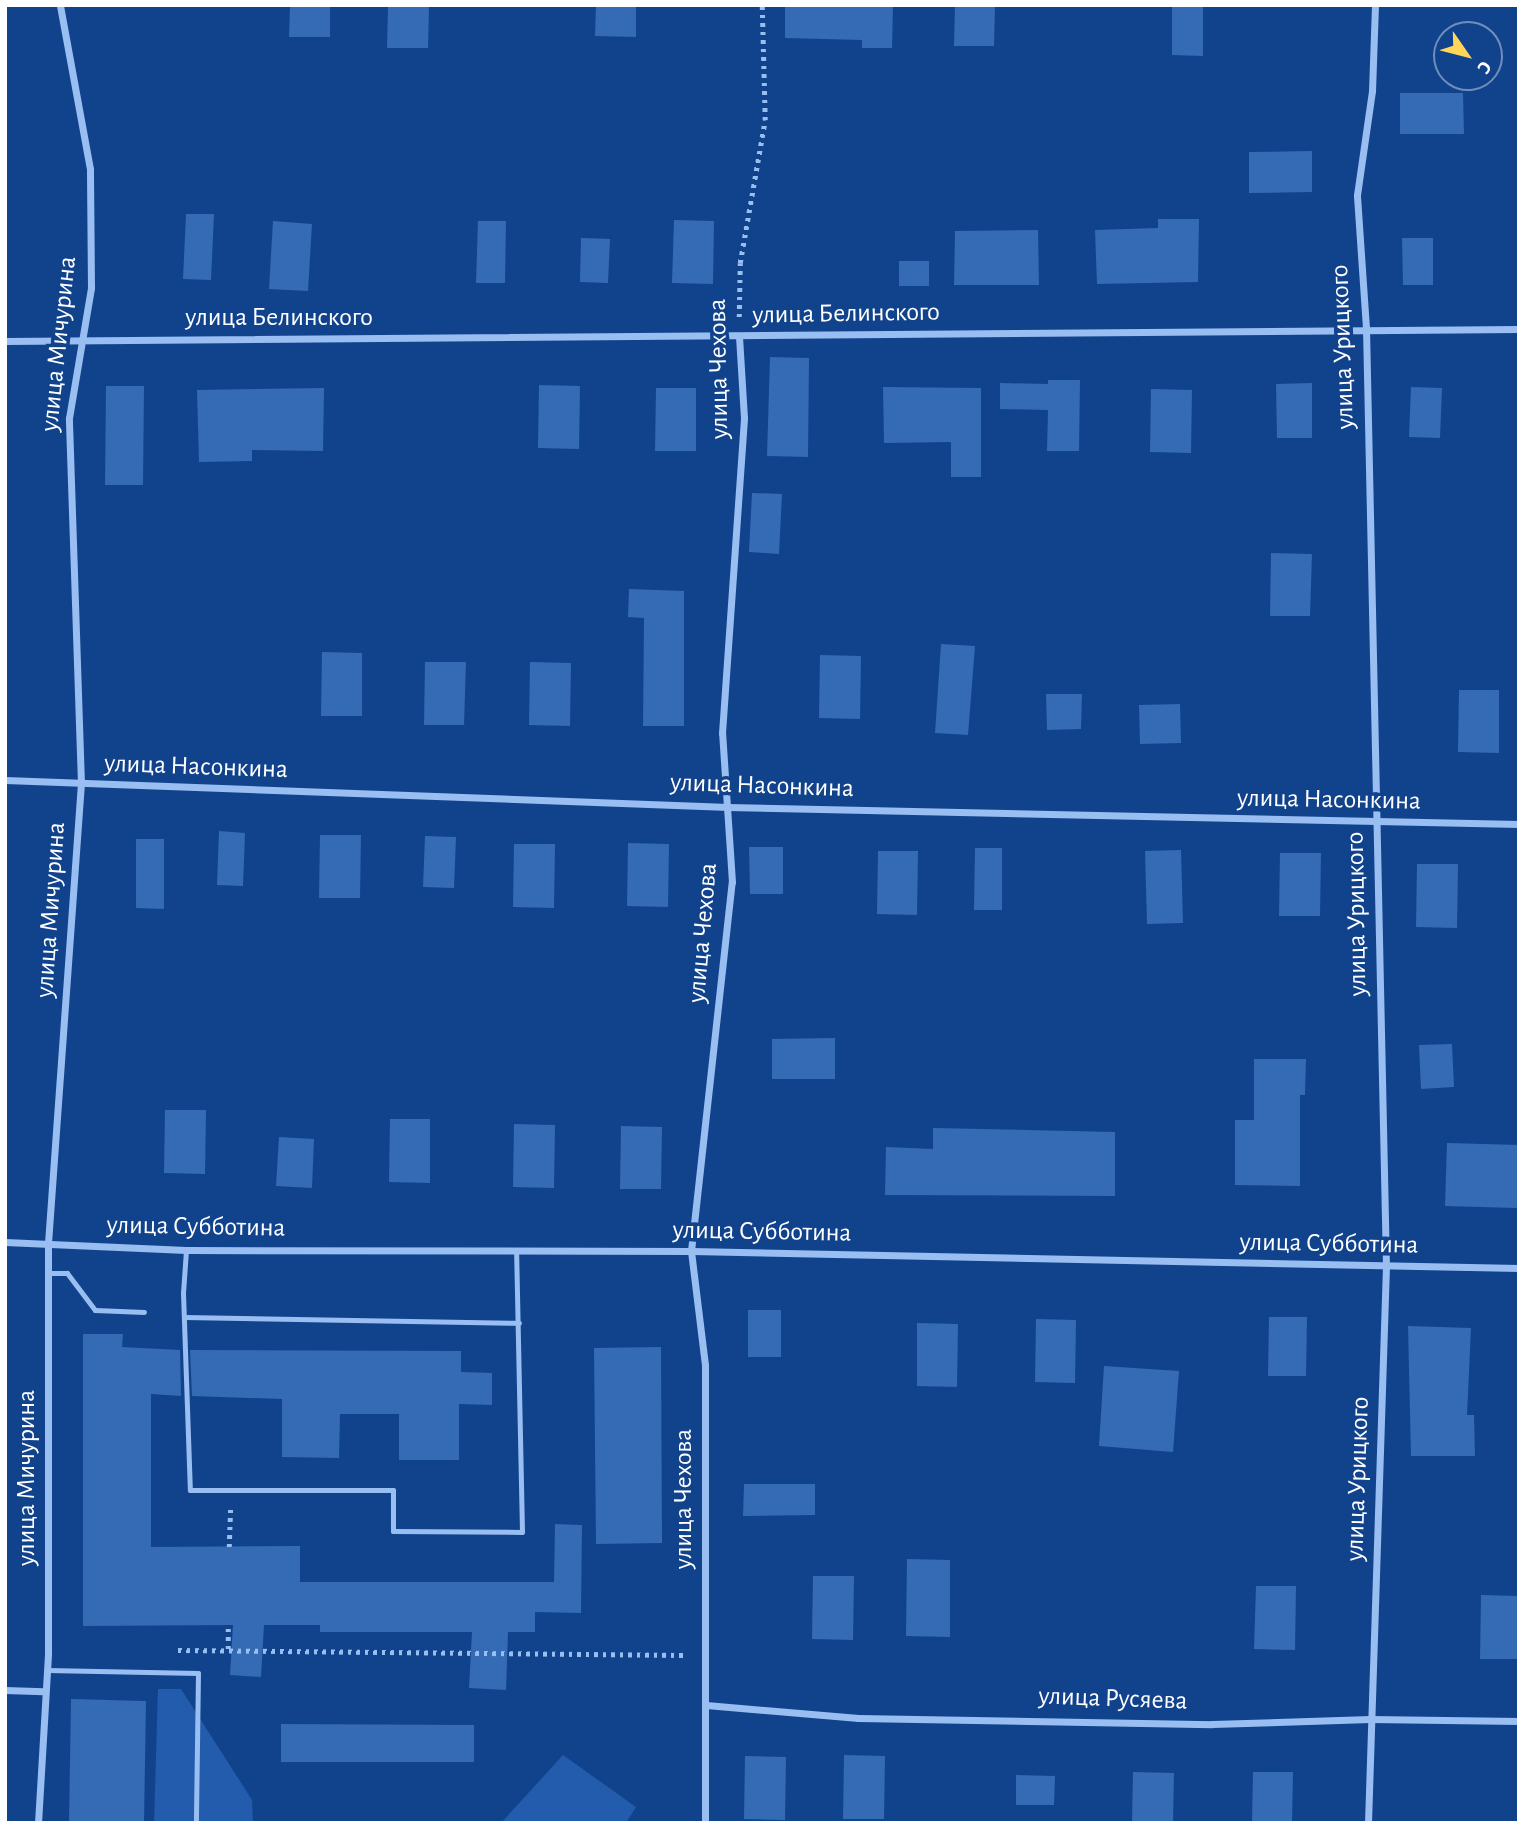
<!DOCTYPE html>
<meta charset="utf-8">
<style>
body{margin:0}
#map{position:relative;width:1524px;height:1828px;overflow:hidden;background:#11438d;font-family:"Alegreya Sans",sans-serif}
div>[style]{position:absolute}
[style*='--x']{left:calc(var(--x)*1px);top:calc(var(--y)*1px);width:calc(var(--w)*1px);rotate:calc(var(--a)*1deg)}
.green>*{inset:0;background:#235cac}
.building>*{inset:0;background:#356ab4}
.path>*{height:4.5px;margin-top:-2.25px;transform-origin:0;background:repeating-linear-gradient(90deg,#99bef2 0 3.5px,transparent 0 8.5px)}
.service>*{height:5px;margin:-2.5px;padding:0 2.5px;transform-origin:2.5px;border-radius:2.5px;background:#99bef2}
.minor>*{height:7px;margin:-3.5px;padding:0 3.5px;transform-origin:3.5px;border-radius:3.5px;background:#99bef2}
span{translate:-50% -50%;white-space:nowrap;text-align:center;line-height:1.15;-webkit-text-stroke:7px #11438d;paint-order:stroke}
.street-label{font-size:26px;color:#fff}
.frame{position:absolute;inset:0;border:7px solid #fff;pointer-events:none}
.north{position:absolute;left:1433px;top:21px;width:70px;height:70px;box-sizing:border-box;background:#11438d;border:2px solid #708ebb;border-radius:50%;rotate:125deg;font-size:19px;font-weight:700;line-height:28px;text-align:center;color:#fff}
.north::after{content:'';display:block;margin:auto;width:24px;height:32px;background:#ffd55a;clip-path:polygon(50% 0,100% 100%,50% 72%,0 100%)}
</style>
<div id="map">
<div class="green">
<i style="clip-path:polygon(158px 1689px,181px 1689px,252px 1800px,253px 1823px,154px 1823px)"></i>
<i style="clip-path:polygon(563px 1755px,636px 1807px,626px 1823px,501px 1823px)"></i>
</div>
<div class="building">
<i style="clip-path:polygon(290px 5px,330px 5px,330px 37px,289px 37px)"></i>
<i style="clip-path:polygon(388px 5px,429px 5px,428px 48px,387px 48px)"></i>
<i style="clip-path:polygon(596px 5px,636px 5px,636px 37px,595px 36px)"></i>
<i style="clip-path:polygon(785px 5px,893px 5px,892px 48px,862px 48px,862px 40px,785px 38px)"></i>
<i style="clip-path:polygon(955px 5px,995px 5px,994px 46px,954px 46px)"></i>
<i style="clip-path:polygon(1172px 5px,1203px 5px,1203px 56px,1172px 55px)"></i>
<i style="clip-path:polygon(1400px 93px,1463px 93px,1464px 134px,1400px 134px)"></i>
<i style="clip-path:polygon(1312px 151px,1312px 192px,1249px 193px,1249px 152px)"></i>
<i style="clip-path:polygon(186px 214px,214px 214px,211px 280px,183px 279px)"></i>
<i style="clip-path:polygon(1158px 219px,1199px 219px,1198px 282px,1097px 284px,1095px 230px,1158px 228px)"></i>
<i style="clip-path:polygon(674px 220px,714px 221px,713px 284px,672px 283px)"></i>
<i style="clip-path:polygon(273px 221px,312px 224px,308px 291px,269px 289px)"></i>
<i style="clip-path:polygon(478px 221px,506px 221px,505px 283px,476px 283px)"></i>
<i style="clip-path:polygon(1038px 230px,1039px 285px,954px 285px,955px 231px)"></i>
<i style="clip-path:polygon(581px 238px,610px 239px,608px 283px,580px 282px)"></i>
<i style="clip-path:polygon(1402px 238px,1433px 238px,1433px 285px,1403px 285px)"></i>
<i style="clip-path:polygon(899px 261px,929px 261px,929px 286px,899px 286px)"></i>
<i style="clip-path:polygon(770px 357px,809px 358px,808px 457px,767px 456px)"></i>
<i style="clip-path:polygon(1048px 380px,1080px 380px,1079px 451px,1047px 451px,1048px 410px,1000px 409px,1000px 383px,1048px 384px)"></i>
<i style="clip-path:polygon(1312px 383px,1312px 438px,1277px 438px,1276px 384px)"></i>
<i style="clip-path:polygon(539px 385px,580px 386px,579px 449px,538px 448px)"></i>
<i style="clip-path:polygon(106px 386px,144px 386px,143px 485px,105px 485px)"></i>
<i style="clip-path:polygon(883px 387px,981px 388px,981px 477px,951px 477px,951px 442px,884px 443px)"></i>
<i style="clip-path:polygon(1411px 387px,1442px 388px,1440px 438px,1409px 437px)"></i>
<i style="clip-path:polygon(324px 388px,323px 451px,252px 450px,252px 461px,199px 462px,197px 390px)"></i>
<i style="clip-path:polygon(656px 388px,696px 388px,696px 451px,655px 451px)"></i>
<i style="clip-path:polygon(1151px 389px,1192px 390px,1191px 453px,1150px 452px)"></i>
<i style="clip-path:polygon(752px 493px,782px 494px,779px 554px,749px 552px)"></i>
<i style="clip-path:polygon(1271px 553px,1312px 554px,1310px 616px,1270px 616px)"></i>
<i style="clip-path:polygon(629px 589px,684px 591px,684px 726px,643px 726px,644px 618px,628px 617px)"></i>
<i style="clip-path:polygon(941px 644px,975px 646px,968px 735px,935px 733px)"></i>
<i style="clip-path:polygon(322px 652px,362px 653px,362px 716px,321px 716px)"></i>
<i style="clip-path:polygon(820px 655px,861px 656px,860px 719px,819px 718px)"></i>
<i style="clip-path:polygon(425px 662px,466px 662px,464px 725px,424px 725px)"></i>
<i style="clip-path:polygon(530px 662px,571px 663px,570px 726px,529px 725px)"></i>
<i style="clip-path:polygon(1459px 690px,1499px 690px,1499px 753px,1458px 752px)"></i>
<i style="clip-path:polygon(1046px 694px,1082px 694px,1081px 729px,1047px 730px)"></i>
<i style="clip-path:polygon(1180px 704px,1181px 743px,1140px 744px,1139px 705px)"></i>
<i style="clip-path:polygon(219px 831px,245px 833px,243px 886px,217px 885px)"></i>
<i style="clip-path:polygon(320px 835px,361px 835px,360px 898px,319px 898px)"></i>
<i style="clip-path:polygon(425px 836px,456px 837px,454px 888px,423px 887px)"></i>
<i style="clip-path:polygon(136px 839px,164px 839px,164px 909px,136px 908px)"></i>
<i style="clip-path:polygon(628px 843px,669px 844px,668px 907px,627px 906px)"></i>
<i style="clip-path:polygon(514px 844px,555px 844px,554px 908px,513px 907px)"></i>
<i style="clip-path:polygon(749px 847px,783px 847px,783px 894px,750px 894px)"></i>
<i style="clip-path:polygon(975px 848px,1002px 848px,1002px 910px,974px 910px)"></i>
<i style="clip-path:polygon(1181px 850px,1183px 923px,1147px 924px,1145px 851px)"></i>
<i style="clip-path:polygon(878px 851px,918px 851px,917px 915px,877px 914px)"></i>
<i style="clip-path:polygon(1280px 853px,1321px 853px,1320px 916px,1279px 916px)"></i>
<i style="clip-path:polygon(1417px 864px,1458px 864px,1457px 928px,1416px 927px)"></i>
<i style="clip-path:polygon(835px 1038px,835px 1079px,772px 1079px,772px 1039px)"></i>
<i style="clip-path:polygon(1452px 1044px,1454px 1087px,1421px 1089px,1419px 1045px)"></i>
<i style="clip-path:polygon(1254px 1059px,1306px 1059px,1305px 1095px,1300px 1095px,1300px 1186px,1235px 1185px,1235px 1120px,1254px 1120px)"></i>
<i style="clip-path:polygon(165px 1110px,206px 1110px,205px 1174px,164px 1173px)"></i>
<i style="clip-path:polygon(390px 1119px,430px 1119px,430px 1183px,389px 1182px)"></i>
<i style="clip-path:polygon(514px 1124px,555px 1125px,554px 1188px,513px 1187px)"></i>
<i style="clip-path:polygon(621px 1126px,662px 1127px,661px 1189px,620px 1189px)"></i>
<i style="clip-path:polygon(933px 1128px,1115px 1132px,1115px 1196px,885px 1195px,886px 1147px,933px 1149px)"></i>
<i style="clip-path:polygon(279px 1137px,314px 1139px,312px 1188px,276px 1186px)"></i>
<i style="clip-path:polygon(1447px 1143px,1519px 1145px,1517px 1208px,1445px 1206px)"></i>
<i style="clip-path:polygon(748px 1310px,781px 1310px,781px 1357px,748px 1357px)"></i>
<i style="clip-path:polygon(1269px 1317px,1307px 1317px,1306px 1376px,1268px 1376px)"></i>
<i style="clip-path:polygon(1036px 1319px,1076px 1320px,1075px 1383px,1035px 1382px)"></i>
<i style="clip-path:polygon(917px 1323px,958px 1324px,957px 1387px,917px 1386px)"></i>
<i style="clip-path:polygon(1408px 1326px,1471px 1328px,1467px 1415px,1474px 1415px,1475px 1456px,1411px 1456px)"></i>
<i style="clip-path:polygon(83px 1334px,123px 1334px,122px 1347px,180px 1350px,181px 1396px,151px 1394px,151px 1547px,300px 1546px,300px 1582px,554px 1582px,555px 1524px,582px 1525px,581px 1613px,535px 1612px,535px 1632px,508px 1632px,506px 1690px,469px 1688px,472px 1632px,320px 1632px,320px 1625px,264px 1625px,261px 1677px,230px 1675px,233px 1625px,83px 1626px)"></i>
<i style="clip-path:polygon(661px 1347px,662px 1543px,596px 1544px,594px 1348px)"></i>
<i style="clip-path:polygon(190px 1350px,461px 1351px,461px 1372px,492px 1373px,492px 1405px,459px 1404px,459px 1460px,399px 1460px,399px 1414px,340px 1414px,339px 1458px,282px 1457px,282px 1399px,192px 1396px)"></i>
<i style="clip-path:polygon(1104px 1366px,1179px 1371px,1173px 1452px,1099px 1446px)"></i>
<i style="clip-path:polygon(744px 1484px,815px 1484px,815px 1515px,743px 1516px)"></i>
<i style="clip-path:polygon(907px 1559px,950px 1560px,950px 1637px,906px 1636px)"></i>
<i style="clip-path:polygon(813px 1576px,854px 1576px,853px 1640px,812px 1639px)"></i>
<i style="clip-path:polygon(1256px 1586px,1296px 1586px,1295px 1650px,1254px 1649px)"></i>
<i style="clip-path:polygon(1481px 1595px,1519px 1596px,1519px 1659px,1480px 1659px)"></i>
<i style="clip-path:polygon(71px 1699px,146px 1701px,144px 1823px,69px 1823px)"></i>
<i style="clip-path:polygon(281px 1724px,474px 1725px,474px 1762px,281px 1762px)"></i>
<i style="clip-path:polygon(844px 1755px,885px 1756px,884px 1819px,843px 1819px)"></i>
<i style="clip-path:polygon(745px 1756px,786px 1757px,785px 1820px,744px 1819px)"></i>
<i style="clip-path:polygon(1133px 1772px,1174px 1773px,1173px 1823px,1132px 1823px)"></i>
<i style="clip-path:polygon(1253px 1772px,1293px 1772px,1292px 1823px,1252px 1823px)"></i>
<i style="clip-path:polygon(1016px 1775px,1055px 1776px,1054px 1805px,1016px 1805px)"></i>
</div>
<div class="path">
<i style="--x:739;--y:317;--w:54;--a:-88.9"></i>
<i style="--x:740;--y:263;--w:145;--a:-80.1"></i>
<i style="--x:765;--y:120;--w:115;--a:-91.5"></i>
<i style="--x:229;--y:1547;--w:38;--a:-88"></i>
<i style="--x:228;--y:1649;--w:24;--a:-90"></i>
<i style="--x:178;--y:1650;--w:506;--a:0.57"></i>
</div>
<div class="service">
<i style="--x:186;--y:1250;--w:43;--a:94"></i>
<i style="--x:183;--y:1293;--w:197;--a:88"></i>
<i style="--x:190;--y:1490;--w:203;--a:0"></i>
<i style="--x:393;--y:1490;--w:41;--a:90"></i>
<i style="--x:393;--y:1531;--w:129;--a:0.4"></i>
<i style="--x:522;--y:1532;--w:279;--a:-91.2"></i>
<i style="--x:48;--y:1273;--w:19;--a:0"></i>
<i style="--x:67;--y:1273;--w:46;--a:52.9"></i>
<i style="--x:95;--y:1310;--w:49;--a:2.3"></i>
<i style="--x:184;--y:1317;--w:335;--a:1"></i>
<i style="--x:47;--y:1670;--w:151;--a:1.1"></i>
<i style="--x:198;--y:1673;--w:150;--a:90.8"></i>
</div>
<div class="minor">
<i style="--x:5;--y:341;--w:1514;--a:-0.45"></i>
<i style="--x:5;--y:780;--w:724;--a:2.14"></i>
<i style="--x:728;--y:807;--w:791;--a:1.23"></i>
<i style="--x:5;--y:1242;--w:181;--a:2.5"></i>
<i style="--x:186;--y:1250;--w:505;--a:0.11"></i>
<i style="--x:691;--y:1251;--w:828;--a:1.18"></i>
<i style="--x:5;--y:1690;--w:38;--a:2"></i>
<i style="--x:706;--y:1705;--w:153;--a:4.9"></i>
<i style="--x:858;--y:1718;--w:354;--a:1"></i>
<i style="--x:1212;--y:1724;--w:158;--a:-1.8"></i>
<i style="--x:1370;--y:1719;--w:149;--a:0.8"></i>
<i style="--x:38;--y:1823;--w:170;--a:-86.6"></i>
<i style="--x:48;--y:1653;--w:410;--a:-90"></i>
<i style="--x:48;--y:1243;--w:460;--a:-85.9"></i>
<i style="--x:81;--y:784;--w:366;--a:-91.9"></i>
<i style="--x:69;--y:418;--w:132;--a:-80.4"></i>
<i style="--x:91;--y:288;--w:119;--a:-90.5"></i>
<i style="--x:90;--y:169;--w:167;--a:-100.4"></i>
<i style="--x:705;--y:1823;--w:458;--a:-90"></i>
<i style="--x:705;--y:1365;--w:115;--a:-97"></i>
<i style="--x:691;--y:1251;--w:371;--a:-83.7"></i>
<i style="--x:732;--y:882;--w:149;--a:-93.8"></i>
<i style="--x:722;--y:733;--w:316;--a:-86"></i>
<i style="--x:744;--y:418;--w:81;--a:-93.5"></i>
<i style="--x:1368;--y:1823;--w:556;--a:-88.15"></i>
<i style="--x:1386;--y:1267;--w:939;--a:-91.22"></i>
<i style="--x:1366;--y:328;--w:133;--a:-93.9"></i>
<i style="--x:1357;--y:195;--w:105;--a:-81.8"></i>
<i style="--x:1372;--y:91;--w:86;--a:-88"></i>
</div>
<div class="street-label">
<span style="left:846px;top:314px;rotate:-1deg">улица Белинского</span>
<span style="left:279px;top:318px">улица Белинского</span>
<span style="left:59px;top:344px;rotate:-84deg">улица Мичурина</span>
<span style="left:1343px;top:347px;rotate:-92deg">улица Урицкого</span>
<span style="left:719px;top:369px;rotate:-91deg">улица Чехова</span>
<span style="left:196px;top:767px;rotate:2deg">улица Насонкина</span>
<span style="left:762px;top:786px;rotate:2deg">улица Насонкина</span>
<span style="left:1329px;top:800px;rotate:1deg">улица Насонкина</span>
<span style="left:51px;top:910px;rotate:-86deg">улица Мичурина</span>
<span style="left:1357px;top:914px;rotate:-91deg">улица Урицкого</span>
<span style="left:703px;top:933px;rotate:-85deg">улица Чехова</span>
<span style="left:196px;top:1227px;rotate:1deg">улица Субботина</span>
<span style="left:762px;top:1232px;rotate:1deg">улица Субботина</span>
<span style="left:1329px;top:1244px;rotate:1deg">улица Субботина</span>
<span style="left:27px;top:1478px;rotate:-90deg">улица Мичурина</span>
<span style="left:1358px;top:1479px;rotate:-88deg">улица Урицкого</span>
<span style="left:684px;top:1499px;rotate:-90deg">улица Чехова</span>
<span style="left:1113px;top:1699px;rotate:2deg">улица Русяева</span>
</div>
<div class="frame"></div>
<div class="north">С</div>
</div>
